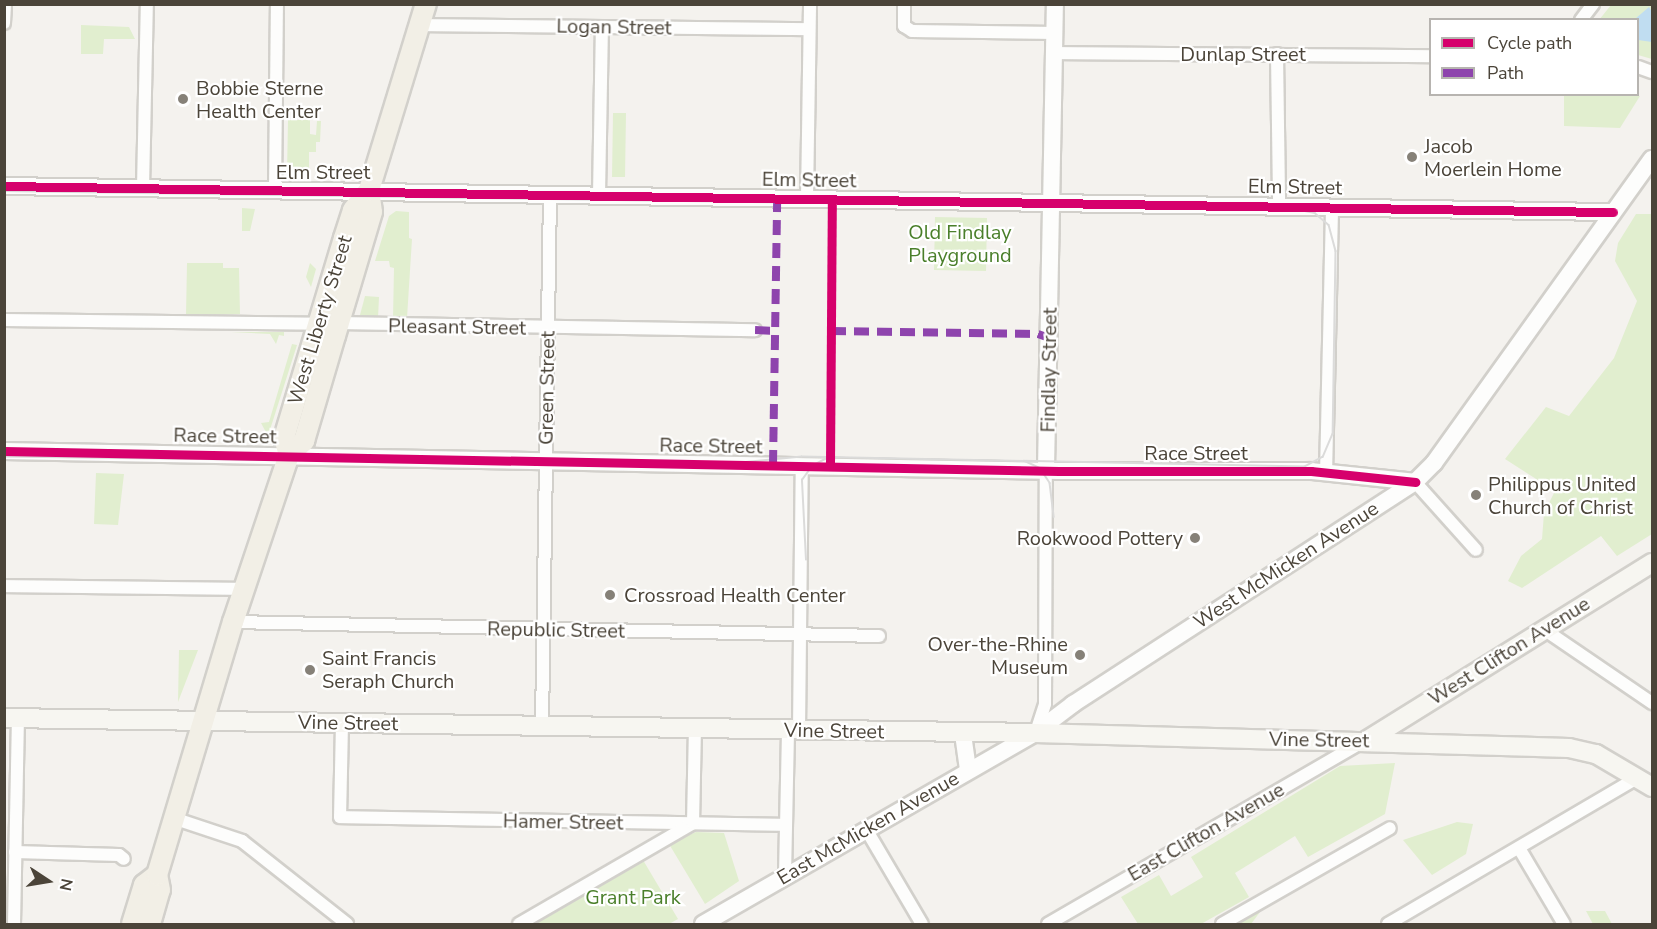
<!DOCTYPE html>
<style>
body{margin:0}
#map{position:relative;width:1657px;height:929px;overflow:hidden;background:#f4f2ee;font-family:"Nunito Sans",sans-serif}
div>[style]{position:absolute}
[style*='--x']{left:calc(var(--x)*1px);top:calc(var(--y)*1px);width:calc(var(--w)*1px);rotate:calc(var(--a)*1deg)}
.green>*{inset:0;background:#e1eecf}
.water>*{inset:0;background:#c0ddf1}
.roads{filter:drop-shadow(2px 0 #d2d0cb) drop-shadow(-2px 0 #d2d0cb) drop-shadow(0 2px #d2d0cb) drop-shadow(0 -2px #d2d0cb)}
.minor>*{height:12px;margin:-6px;padding:0 6px;transform-origin:6px;border-radius:6px;background:#fdfdfc}
.tertiary>*{height:16px;margin:-8px;padding:0 8px;transform-origin:8px;border-radius:8px;background:#fdfdfc}
.secondary>*{height:18px;margin:-9px;padding:0 9px;transform-origin:9px;border-radius:9px;background:#f7f6f1}
.primary>*{height:20px;margin:-10px;padding:0 10px;transform-origin:10px;border-radius:10px;background:#f2efe6}
.tram>*{height:1.5px;margin:-0.75px;padding:0 0.75px;transform-origin:0.75px;border-radius:0.75px;background:#dbdbda}
.quiet>*{height:8px;margin-top:-4px;transform-origin:0;background:repeating-linear-gradient(90deg,#8e44ad 0 15px,transparent 0 23px)}
.cycleway>*{height:9px;margin:-4.5px;padding:0 4.5px;transform-origin:4.5px;border-radius:4.5px;background:#d6006c}
.dots>*{width:16px;height:16px;translate:-50% -50%;box-sizing:border-box;border:3px solid #fff;border-radius:50%}
span{translate:-50% -50%;white-space:nowrap;text-align:center;line-height:1.15;-webkit-text-stroke:4.5px #fff;paint-order:stroke}
.street-label{font-size:20px;color:#4b4439}
.poi-label{font-size:20px;color:#4b4439}
.left{translate:0 -50%;text-align:left}
.right{translate:-100% -50%;text-align:right}
.park-label{font-size:20px;color:#4a7f2a}
.frame{position:absolute;inset:0;border:6px solid #4b4439;pointer-events:none}
.legend{position:absolute;left:1429px;top:18px;width:210px;height:78px;box-sizing:border-box;background:#fff;border:2px solid #b7b4b0;margin:0;padding:8px 10px;list-style:none;font-size:18px;color:#4b4439}
.legend li{display:flex;align-items:center;gap:12px;height:30px}
.legend b{width:30px;border:2px solid #b7b4b0}
.north{position:absolute;left:18px;top:851px;width:60px;height:60px;-webkit-text-stroke:4px #fff;paint-order:stroke;rotate:102deg;font-size:16px;font-weight:700;line-height:24px;text-align:center;color:#4b4439}
.north::after{content:'';display:block;margin:auto;width:21px;height:27px;background:#4b4439;clip-path:polygon(50% 0,100% 100%,50% 72%,0 100%)}
</style>
<div id="map">
<div class="green">
<i style="clip-path:polygon(1611px 5px,1652px 5px,1652px 59px,1638px 55px,1638px 20px,1599px 20px)"></i>
<i style="clip-path:polygon(81px 25px,129px 27px,135px 39px,104px 39px,103px 54px,81px 54px)"></i>
<i style="clip-path:polygon(1621px 94px,1640px 96px,1620px 128px,1564px 126px,1564px 95px)"></i>
<i style="clip-path:polygon(613px 113px,626px 113px,625px 177px,612px 177px)"></i>
<i style="clip-path:polygon(288px 120px,310px 120px,310px 134px,316px 135px,317px 121px,321px 121px,320px 142px,316px 142px,316px 152px,309px 152px,309px 173px,287px 173px)"></i>
<i style="clip-path:polygon(242px 208px,255px 209px,250px 231px,242px 231px)"></i>
<i style="clip-path:polygon(396px 211px,409px 212px,409px 238px,412px 239px,407px 318px,393px 318px,394px 268px,390px 267px,389px 261px,375px 261px,389px 216px)"></i>
<i style="clip-path:polygon(1636px 214px,1652px 214px,1652px 534px,1617px 556px,1601px 536px,1522px 588px,1508px 581px,1521px 556px,1542px 539px,1544px 513px,1555px 491px,1505px 459px,1546px 407px,1569px 416px,1614px 358px,1637px 301px,1615px 261px,1618px 243px)"></i>
<i style="clip-path:polygon(935px 217px,987px 218px,986px 271px,934px 270px)"></i>
<i style="clip-path:polygon(187px 263px,223px 263px,223px 268px,239px 268px,240px 314px,186px 315px)"></i>
<i style="clip-path:polygon(310px 263px,316px 269px,311px 287px,306px 277px)"></i>
<i style="clip-path:polygon(365px 296px,379px 297px,378px 318px,360px 315px)"></i>
<i style="clip-path:polygon(231px 332px,284px 332px,284px 336px,279px 335px,276px 344px,270px 334px)"></i>
<i style="clip-path:polygon(292px 344px,297px 345px,268px 436px,261px 423px,269px 422px)"></i>
<i style="clip-path:polygon(96px 473px,124px 474px,118px 525px,94px 524px)"></i>
<i style="clip-path:polygon(179px 650px,198px 650px,178px 702px)"></i>
<i style="clip-path:polygon(1395px 763px,1385px 814px,1308px 857px,1295px 836px,1235px 873px,1249px 897px,1201px 924px,1138px 924px,1121px 897px,1159px 875px,1171px 896px,1203px 877px,1191px 857px,1340px 766px)"></i>
<i style="clip-path:polygon(1457px 822px,1473px 824px,1466px 854px,1432px 875px,1403px 840px)"></i>
<i style="clip-path:polygon(696px 832px,724px 833px,739px 881px,705px 904px,669px 844px)"></i>
<i style="clip-path:polygon(643px 860px,678px 919px,669px 924px,531px 924px)"></i>
<i style="clip-path:polygon(1263px 908px,1251px 924px,1233px 924px)"></i>
<i style="clip-path:polygon(1586px 911px,1605px 911px,1612px 924px,1593px 924px)"></i>
</div>
<div class="water">
<i style="clip-path:polygon(1649px 7px,1652px 12px,1652px 42px,1638px 40px,1635px 19px)"></i>
</div>
<div class="roads">
<div class="minor">
<i style="--x:904;--y:4;--w:22;--a:90"></i>
<i style="--x:904;--y:26;--w:9;--a:32"></i>
<i style="--x:912;--y:31;--w:143;--a:0.8"></i>
<i style="--x:1581;--y:20;--w:20;--a:-53"></i>
<i style="--x:4;--y:23;--w:19;--a:-87"></i>
<i style="--x:420;--y:25;--w:389;--a:0.6"></i>
<i style="--x:1055;--y:53;--w:375;--a:0.5"></i>
<i style="--x:1277;--y:54;--w:150;--a:89.2"></i>
<i style="--x:1638;--y:67;--w:15;--a:20"></i>
<i style="--x:143;--y:188;--w:184;--a:-88.8"></i>
<i style="--x:275;--y:190;--w:186;--a:-89.4"></i>
<i style="--x:599;--y:195;--w:168;--a:-89"></i>
<i style="--x:807;--y:198;--w:194;--a:-89.1"></i>
<i style="--x:4;--y:320;--w:315;--a:0.7"></i>
<i style="--x:339;--y:323;--w:416;--a:1"></i>
<i style="--x:1326;--y:474;--w:268;--a:-88.7"></i>
<i style="--x:1415;--y:482;--w:91;--a:48.1"></i>
<i style="--x:4;--y:586;--w:241;--a:0.7"></i>
<i style="--x:233;--y:622;--w:646;--a:1.24"></i>
<i style="--x:1545;--y:630;--w:130;--a:34.3"></i>
<i style="--x:342;--y:723;--w:94;--a:91.2"></i>
<i style="--x:340;--y:817;--w:446;--a:1"></i>
<i style="--x:542;--y:725;--w:531;--a:-89.14"></i>
<i style="--x:799;--y:730;--w:265;--a:-89.4"></i>
<i style="--x:1036;--y:732;--w:29;--a:-72"></i>
<i style="--x:1045;--y:704;--w:236;--a:-89.8"></i>
<i style="--x:173;--y:818;--w:73;--a:18.4"></i>
<i style="--x:242;--y:841;--w:134;--a:38.3"></i>
<i style="--x:866;--y:829;--w:110;--a:59.5"></i>
<i style="--x:1519;--y:848;--w:88;--a:59.4"></i>
<i style="--x:15;--y:852;--w:104;--a:1.7"></i>
<i style="--x:119;--y:855;--w:6;--a:39"></i>
<i style="--x:785;--y:875;--w:145;--a:-88.8"></i>
<i style="--x:14;--y:924;--w:206;--a:-88.9"></i>
<i style="--x:519;--y:924;--w:201;--a:-30.1"></i>
<i style="--x:693;--y:823;--w:94;--a:-88.8"></i>
<i style="--x:1048;--y:924;--w:359;--a:-30.1"></i>
<i style="--x:1222;--y:924;--w:193;--a:-29.7"></i>
<i style="--x:1388;--y:924;--w:291;--a:-30.4"></i>
</div>
<div class="tertiary">
<i style="--x:4;--y:186;--w:1609;--a:0.93"></i>
<i style="--x:4;--y:451;--w:1055;--a:1.09"></i>
<i style="--x:1059;--y:471;--w:252;--a:0"></i>
<i style="--x:1311;--y:471;--w:105;--a:6"></i>
<i style="--x:1046;--y:468;--w:464;--a:-88.9"></i>
<i style="--x:963;--y:734;--w:37;--a:82"></i>
<i style="--x:703;--y:924;--w:383;--a:-29.9"></i>
<i style="--x:1035;--y:733;--w:48;--a:-37.3"></i>
<i style="--x:1073;--y:704;--w:408;--a:-33"></i>
<i style="--x:1415;--y:482;--w:27;--a:-45"></i>
<i style="--x:1434;--y:463;--w:374;--a:-54.4"></i>
</div>
<div class="secondary">
<i style="--x:4;--y:718;--w:1031;--a:0.83"></i>
<i style="--x:1035;--y:733;--w:534;--a:1.61"></i>
<i style="--x:1569;--y:748;--w:28;--a:13"></i>
<i style="--x:1596;--y:754;--w:65;--a:30.5"></i>
<i style="--x:1366;--y:741;--w:337;--a:-31.9"></i>
</div>
<div class="primary">
<i style="--x:289;--y:455;--w:18;--a:-106"></i>
<i style="--x:284;--y:438;--w:209;--a:-73.3"></i>
<i style="--x:344;--y:238;--w:29;--a:-72"></i>
<i style="--x:353;--y:210;--w:26;--a:-51"></i>
<i style="--x:132;--y:924;--w:41;--a:-72.9"></i>
<i style="--x:144;--y:885;--w:16;--a:-38"></i>
<i style="--x:150;--y:924;--w:35;--a:-74"></i>
<i style="--x:160;--y:890;--w:15;--a:-101"></i>
<i style="--x:157;--y:875;--w:264;--a:-73.3"></i>
<i style="--x:233;--y:622;--w:176;--a:-71.5"></i>
<i style="--x:289;--y:455;--w:21;--a:-43"></i>
<i style="--x:304;--y:441;--w:109;--a:-73.6"></i>
<i style="--x:335;--y:336;--w:129;--a:-73.4"></i>
<i style="--x:372;--y:212;--w:22;--a:-98"></i>
<i style="--x:369;--y:190;--w:195;--a:-73"></i>
</div>
</div>
<div class="tram">
<i style="--x:4;--y:191;--w:1296;--a:0.84"></i>
<i style="--x:1300;--y:210;--w:15;--a:11"></i>
<i style="--x:1315;--y:213;--w:18;--a:41"></i>
<i style="--x:1329;--y:225;--w:27;--a:75"></i>
<i style="--x:1336;--y:251;--w:183;--a:90.9"></i>
<i style="--x:1333;--y:434;--w:25;--a:113"></i>
<i style="--x:1323;--y:457;--w:21;--a:151"></i>
<i style="--x:1305;--y:467;--w:503;--a:-178.86"></i>
<i style="--x:802;--y:457;--w:92;--a:174.4"></i>
<i style="--x:710;--y:466;--w:706;--a:-179.27"></i>
<i style="--x:1025;--y:461;--w:17;--a:25"></i>
<i style="--x:1040;--y:468;--w:18;--a:56"></i>
<i style="--x:1050;--y:483;--w:34;--a:83"></i>
<i style="--x:806;--y:560;--w:80;--a:-92.9"></i>
<i style="--x:802;--y:480;--w:17;--a:-54"></i>
<i style="--x:812;--y:466;--w:17;--a:-28"></i>
</div>
<div class="quiet">
<i style="--x:755;--y:330;--w:20;--a:3"></i>
<i style="--x:831;--y:331;--w:207;--a:0.8"></i>
<i style="--x:1038;--y:334;--w:12;--a:20"></i>
<i style="--x:773;--y:465;--w:267;--a:-89.1"></i>
</div>
<div class="cycleway">
<i style="--x:4;--y:186;--w:1609;--a:0.93"></i>
<i style="--x:4;--y:451;--w:1055;--a:1.09"></i>
<i style="--x:1059;--y:471;--w:252;--a:0"></i>
<i style="--x:1311;--y:471;--w:105;--a:6"></i>
<i style="--x:830;--y:466;--w:267;--a:-89.6"></i>
</div>
<div class="dots">
<i style="left:183px;top:99px;background:#868178"></i>
<i style="left:1412px;top:157px;background:#868178"></i>
<i style="left:1476px;top:495px;background:#868178"></i>
<i style="left:1195px;top:538px;background:#868178"></i>
<i style="left:610px;top:595px;background:#868178"></i>
<i style="left:1080px;top:655px;background:#868178"></i>
<i style="left:310px;top:670px;background:#868178"></i>
</div>
<div class="street-label">
<span style="left:614px;top:27px;rotate:1deg">Logan Street</span>
<span style="left:1243px;top:54px">Dunlap Street</span>
<span style="left:323px;top:172px">Elm Street</span>
<span style="left:809px;top:180px;rotate:1deg">Elm Street</span>
<span style="left:1295px;top:187px;rotate:1deg">Elm Street</span>
<span style="left:320px;top:320px;rotate:-73deg">West Liberty Street</span>
<span style="left:457px;top:327px;rotate:1deg">Pleasant Street</span>
<span style="left:1049px;top:370px;rotate:-89deg">Findlay Street</span>
<span style="left:547px;top:388px;rotate:-89deg">Green Street</span>
<span style="left:225px;top:436px;rotate:1deg">Race Street</span>
<span style="left:711px;top:446px;rotate:1deg">Race Street</span>
<span style="left:1196px;top:453px">Race Street</span>
<span style="left:1286px;top:565px;rotate:-33deg">West McMicken Avenue</span>
<span style="left:556px;top:630px;rotate:1deg">Republic Street</span>
<span style="left:1509px;top:651px;rotate:-32deg">West Clifton Avenue</span>
<span style="left:348px;top:723px;rotate:1deg">Vine Street</span>
<span style="left:834px;top:731px;rotate:1deg">Vine Street</span>
<span style="left:1319px;top:740px;rotate:1deg">Vine Street</span>
<span style="left:563px;top:822px;rotate:1deg">Hamer Street</span>
<span style="left:868px;top:828px;rotate:-30deg">East McMicken Avenue</span>
<span style="left:1206px;top:832px;rotate:-30deg">East Clifton Avenue</span>
</div>
<div class="poi-label">
<span class="left" style="left:196px;top:100px">Bobbie Sterne<br>Health Center</span>
<span class="left" style="left:1424px;top:158px">Jacob<br>Moerlein Home</span>
<span class="left" style="left:1488px;top:496px">Philippus United<br>Church of Christ</span>
<span class="right" style="left:1183px;top:538px">Rookwood Pottery</span>
<span class="left" style="left:624px;top:595px">Crossroad Health Center</span>
<span class="right" style="left:1068px;top:656px">Over-the-Rhine<br>Museum</span>
<span class="left" style="left:322px;top:670px">Saint Francis<br>Seraph Church</span>
</div>
<div class="park-label">
<span style="left:960px;top:244px">Old Findlay<br>Playground</span>
<span style="left:633px;top:897px">Grant Park</span>
</div>
<div class="frame"></div>
<ul class="legend">
<li><b style="height:8px;background:#d6006c"></b>Cycle path</li>
<li><b style="height:8px;background:#8e44ad"></b>Path</li>
</ul>
<div class="north">N</div>
</div>
